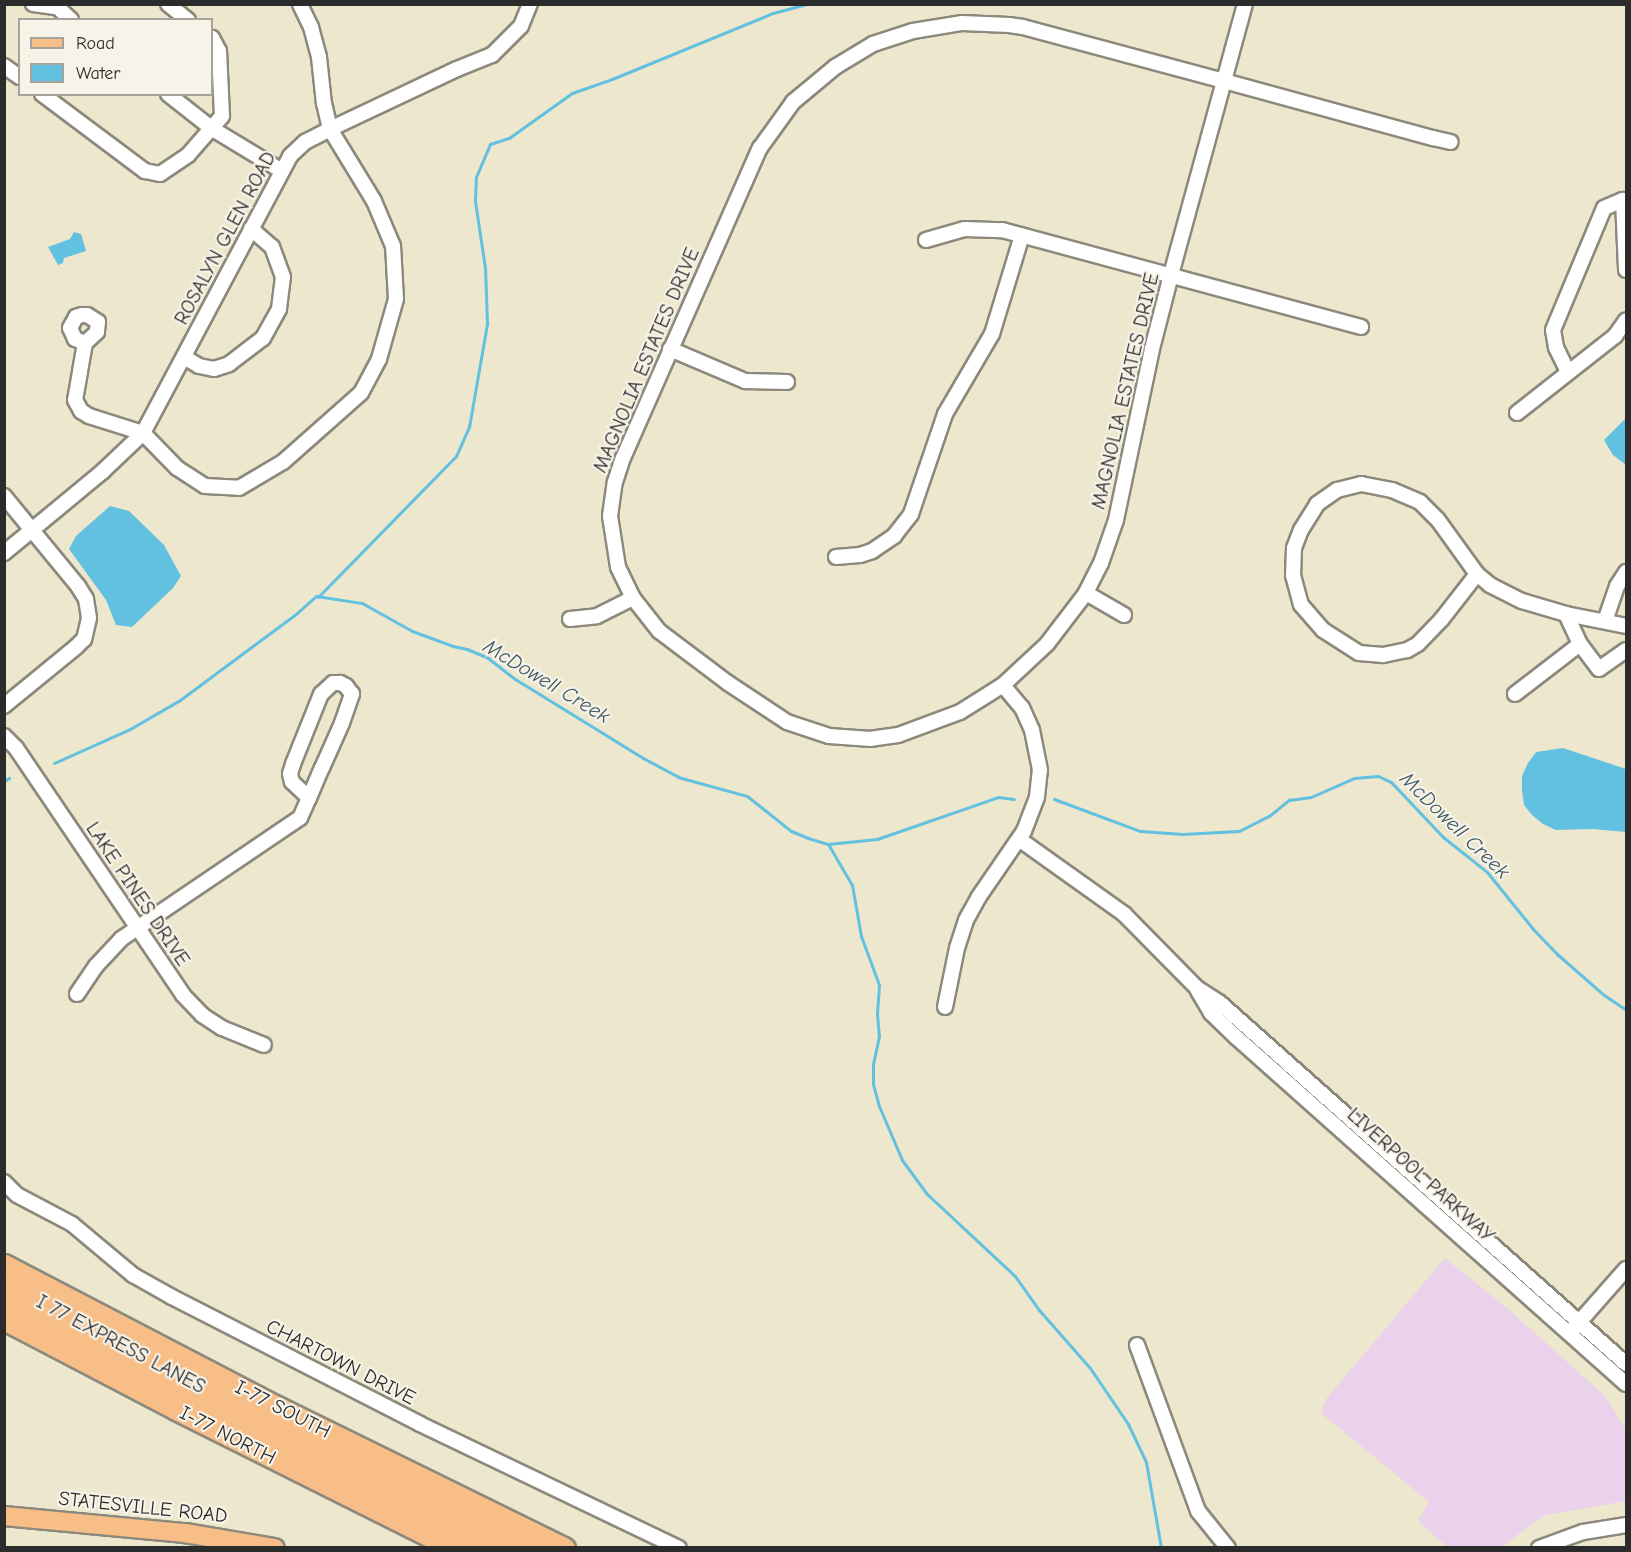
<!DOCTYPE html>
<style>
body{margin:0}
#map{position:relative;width:1631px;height:1552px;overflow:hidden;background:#ede7cd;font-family:"Comic Neue",sans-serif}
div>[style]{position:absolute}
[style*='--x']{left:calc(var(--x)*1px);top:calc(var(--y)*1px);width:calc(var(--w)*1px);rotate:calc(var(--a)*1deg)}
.built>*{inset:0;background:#ead1ec}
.water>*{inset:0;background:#62c0e0}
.stream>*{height:3px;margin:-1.5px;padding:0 1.5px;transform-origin:1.5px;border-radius:1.5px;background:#62c0e0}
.roads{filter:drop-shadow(2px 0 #8c897c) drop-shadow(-2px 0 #8c897c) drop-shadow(0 2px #8c897c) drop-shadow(0 -2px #8c897c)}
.minor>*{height:14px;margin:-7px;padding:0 7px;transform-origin:7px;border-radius:7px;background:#fff}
.major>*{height:18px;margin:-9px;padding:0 9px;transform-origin:9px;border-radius:9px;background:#f7be88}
.highway>*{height:21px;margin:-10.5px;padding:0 10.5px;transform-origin:10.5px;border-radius:10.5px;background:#f7be88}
span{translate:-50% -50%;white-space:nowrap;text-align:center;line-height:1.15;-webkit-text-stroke:4.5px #f7f3e8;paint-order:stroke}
.street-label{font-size:20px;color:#2b2b2b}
.water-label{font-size:21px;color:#3c5861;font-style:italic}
.frame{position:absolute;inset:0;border:6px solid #2b2b2b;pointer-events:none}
.legend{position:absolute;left:18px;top:18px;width:195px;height:78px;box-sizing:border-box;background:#f7f3e8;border:2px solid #a5a39c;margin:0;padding:8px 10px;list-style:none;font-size:18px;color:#2b2b2b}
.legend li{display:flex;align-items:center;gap:12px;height:30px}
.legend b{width:30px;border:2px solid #a5a39c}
</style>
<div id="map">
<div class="built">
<i style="clip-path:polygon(1445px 1258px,1508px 1309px,1605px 1396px,1626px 1430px,1626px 1501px,1545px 1515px,1501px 1547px,1447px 1547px,1418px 1521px,1429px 1502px,1321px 1413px,1326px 1399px)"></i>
</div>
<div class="water">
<i style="clip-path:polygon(74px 232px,81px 234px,86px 251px,64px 258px,63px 263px,58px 265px,48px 247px,70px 239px)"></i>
<i style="clip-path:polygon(1626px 418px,1626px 465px,1613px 455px,1604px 440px)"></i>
<i style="clip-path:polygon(110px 506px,129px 511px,164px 545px,181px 576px,173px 588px,132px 627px,116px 625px,106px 600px,69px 549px,76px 536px)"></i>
<i style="clip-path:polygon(1563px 748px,1626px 769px,1626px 832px,1592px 829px,1556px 830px,1543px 824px,1532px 815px,1524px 805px,1522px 791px,1522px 776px,1528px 763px,1536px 752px)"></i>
</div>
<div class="stream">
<i style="--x:318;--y:597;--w:197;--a:-45.6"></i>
<i style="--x:456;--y:456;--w:32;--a:-66"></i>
<i style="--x:469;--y:427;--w:105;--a:-80.1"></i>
<i style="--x:487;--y:324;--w:56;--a:-92"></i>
<i style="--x:485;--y:268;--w:68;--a:-98.5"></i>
<i style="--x:475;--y:201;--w:24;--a:-88"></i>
<i style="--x:476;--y:177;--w:36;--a:-67"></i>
<i style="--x:490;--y:144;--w:20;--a:-18"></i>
<i style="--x:509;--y:138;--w:77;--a:-35.5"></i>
<i style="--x:572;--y:93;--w:42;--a:-19.3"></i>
<i style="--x:612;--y:79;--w:174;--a:-22.3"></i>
<i style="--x:773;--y:13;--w:34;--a:-15"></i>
<i style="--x:54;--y:763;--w:83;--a:-24.1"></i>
<i style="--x:130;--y:729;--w:58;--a:-30.1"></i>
<i style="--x:180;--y:700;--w:146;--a:-36.6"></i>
<i style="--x:297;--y:613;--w:25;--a:-42"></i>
<i style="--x:316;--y:596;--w:47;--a:8.7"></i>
<i style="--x:362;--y:603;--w:57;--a:29.2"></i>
<i style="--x:412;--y:631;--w:44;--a:20.1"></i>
<i style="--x:453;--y:646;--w:14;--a:12"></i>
<i style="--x:467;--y:649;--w:23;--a:23"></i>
<i style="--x:488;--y:658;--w:34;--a:38"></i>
<i style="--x:515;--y:679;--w:150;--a:31.7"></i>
<i style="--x:643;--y:758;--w:40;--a:28"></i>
<i style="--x:678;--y:777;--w:72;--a:15.4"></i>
<i style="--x:747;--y:796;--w:56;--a:38.5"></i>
<i style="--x:791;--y:831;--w:18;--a:22"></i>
<i style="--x:808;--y:838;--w:21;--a:17"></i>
<i style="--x:828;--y:844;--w:49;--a:-5.8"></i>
<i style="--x:877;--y:839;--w:128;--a:-19.1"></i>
<i style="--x:998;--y:797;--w:16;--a:7"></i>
<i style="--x:4;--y:781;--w:6;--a:-31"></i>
<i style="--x:1054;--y:799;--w:92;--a:20.4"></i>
<i style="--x:1140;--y:831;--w:43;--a:4"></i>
<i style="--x:1183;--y:834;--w:56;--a:-3.1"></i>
<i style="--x:1239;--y:831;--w:34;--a:-27"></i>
<i style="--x:1269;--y:816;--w:26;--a:-39"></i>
<i style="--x:1289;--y:800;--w:22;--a:-8"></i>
<i style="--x:1311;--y:797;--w:47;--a:-23.8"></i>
<i style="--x:1354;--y:778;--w:24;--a:-5"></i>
<i style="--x:1378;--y:776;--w:14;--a:25"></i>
<i style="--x:1391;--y:782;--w:76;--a:46.6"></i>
<i style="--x:1443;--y:837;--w:56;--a:38.5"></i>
<i style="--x:1487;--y:872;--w:73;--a:51.1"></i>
<i style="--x:1533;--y:929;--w:35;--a:46"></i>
<i style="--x:1557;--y:954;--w:62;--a:41.1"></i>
<i style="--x:1604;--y:995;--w:27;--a:34"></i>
<i style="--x:828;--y:844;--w:48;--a:59.7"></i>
<i style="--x:852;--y:885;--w:52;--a:80"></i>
<i style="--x:861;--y:936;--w:52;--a:69.8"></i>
<i style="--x:879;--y:985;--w:29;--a:94"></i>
<i style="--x:877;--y:1014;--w:22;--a:85"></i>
<i style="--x:879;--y:1036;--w:30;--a:102"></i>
<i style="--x:873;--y:1065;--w:19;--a:90"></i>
<i style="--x:873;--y:1084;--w:23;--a:75"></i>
<i style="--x:879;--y:1106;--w:59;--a:66.9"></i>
<i style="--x:902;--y:1160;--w:42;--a:53.7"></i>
<i style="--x:927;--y:1194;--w:120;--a:43"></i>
<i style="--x:1015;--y:1276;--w:42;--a:54.8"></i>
<i style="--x:1039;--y:1310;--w:77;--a:48.7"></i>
<i style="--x:1090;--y:1368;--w:68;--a:55.8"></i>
<i style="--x:1128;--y:1424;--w:42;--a:64.7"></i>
<i style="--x:1146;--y:1462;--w:87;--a:80.1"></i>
</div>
<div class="roads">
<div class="minor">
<i style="--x:33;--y:4;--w:22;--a:8"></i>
<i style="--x:54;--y:4;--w:23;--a:43"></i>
<i style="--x:168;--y:4;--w:26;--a:39"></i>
<i style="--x:1245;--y:4;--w:80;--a:105.3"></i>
<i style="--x:1224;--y:81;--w:201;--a:105.3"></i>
<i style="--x:1171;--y:275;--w:76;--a:104.4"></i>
<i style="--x:1152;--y:349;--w:175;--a:101.9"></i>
<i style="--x:1116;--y:520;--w:46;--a:109.2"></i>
<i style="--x:1101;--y:563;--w:34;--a:117"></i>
<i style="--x:1086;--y:593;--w:64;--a:127.4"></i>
<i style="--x:1047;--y:644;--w:60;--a:137"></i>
<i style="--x:1003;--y:685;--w:51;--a:147.9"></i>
<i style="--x:960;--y:712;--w:66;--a:159.6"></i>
<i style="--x:898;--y:735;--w:27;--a:172"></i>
<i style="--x:871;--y:739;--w:42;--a:-175.9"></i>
<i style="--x:829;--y:736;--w:44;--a:-161.6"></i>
<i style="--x:787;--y:722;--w:71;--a:-146.5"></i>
<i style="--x:728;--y:683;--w:86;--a:-143"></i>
<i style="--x:659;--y:631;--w:42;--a:-128.2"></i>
<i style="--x:633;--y:598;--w:34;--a:-116"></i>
<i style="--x:618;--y:567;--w:52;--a:-98.9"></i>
<i style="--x:610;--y:516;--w:34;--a:-82"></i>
<i style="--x:615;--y:482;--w:25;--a:-72"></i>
<i style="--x:623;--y:458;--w:339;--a:-66.2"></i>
<i style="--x:760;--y:148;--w:57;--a:-54.3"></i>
<i style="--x:793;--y:102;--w:55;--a:-39.8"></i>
<i style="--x:835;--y:67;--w:44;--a:-31.2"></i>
<i style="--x:873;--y:44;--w:42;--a:-18"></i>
<i style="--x:913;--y:31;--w:50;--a:-9.3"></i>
<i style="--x:962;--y:23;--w:47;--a:2.4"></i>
<i style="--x:1009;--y:25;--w:14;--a:8"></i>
<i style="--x:1023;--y:27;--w:208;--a:15"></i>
<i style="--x:1224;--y:81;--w:217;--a:15.3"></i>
<i style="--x:1433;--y:138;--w:18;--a:13"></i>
<i style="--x:4;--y:66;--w:19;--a:35"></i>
<i style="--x:42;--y:94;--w:129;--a:36.8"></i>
<i style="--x:145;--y:171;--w:15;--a:11"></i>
<i style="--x:160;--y:174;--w:34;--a:-34"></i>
<i style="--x:188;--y:155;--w:52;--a:-48.9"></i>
<i style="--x:222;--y:116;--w:65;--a:-92.6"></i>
<i style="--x:219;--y:51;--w:15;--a:-118"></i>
<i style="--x:168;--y:94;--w:55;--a:38.3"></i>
<i style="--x:211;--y:128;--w:83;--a:31.2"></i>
<i style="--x:1626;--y:200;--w:3;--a:180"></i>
<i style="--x:1623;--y:200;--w:70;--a:87.5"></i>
<i style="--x:926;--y:240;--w:40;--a:-16"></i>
<i style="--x:964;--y:229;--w:38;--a:2"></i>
<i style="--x:1002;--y:230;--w:372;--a:15.1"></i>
<i style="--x:85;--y:343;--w:11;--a:-158"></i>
<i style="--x:75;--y:339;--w:12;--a:-114"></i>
<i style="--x:70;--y:328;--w:13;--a:-61"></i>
<i style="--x:76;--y:317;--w:6;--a:-18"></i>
<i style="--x:82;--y:315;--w:5;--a:0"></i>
<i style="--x:87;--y:315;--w:13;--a:32"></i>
<i style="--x:98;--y:322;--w:10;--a:96"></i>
<i style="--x:97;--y:332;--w:16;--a:137"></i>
<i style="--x:85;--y:343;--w:29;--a:100"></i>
<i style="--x:80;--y:372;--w:28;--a:100"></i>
<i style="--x:75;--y:400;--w:13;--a:61"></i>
<i style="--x:81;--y:411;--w:9;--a:32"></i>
<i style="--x:89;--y:416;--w:57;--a:17.5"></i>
<i style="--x:143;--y:433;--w:49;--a:45.8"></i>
<i style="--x:177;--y:468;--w:33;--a:33"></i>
<i style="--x:205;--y:486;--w:34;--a:3"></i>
<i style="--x:239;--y:488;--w:51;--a:-30.6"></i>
<i style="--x:283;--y:462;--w:104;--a:-41.5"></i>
<i style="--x:361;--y:393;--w:38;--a:-62"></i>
<i style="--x:379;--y:359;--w:62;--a:-74.2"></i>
<i style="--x:396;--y:299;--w:53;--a:-93.2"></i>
<i style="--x:393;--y:246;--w:49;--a:-112.9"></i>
<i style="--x:374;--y:201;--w:84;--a:-121.4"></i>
<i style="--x:330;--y:129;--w:26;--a:-103"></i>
<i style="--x:324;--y:104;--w:47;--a:-96.1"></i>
<i style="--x:319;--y:57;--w:31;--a:-105"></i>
<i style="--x:311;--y:27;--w:25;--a:-116"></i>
<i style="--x:670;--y:349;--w:82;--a:23.1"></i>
<i style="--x:745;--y:381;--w:42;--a:1.4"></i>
<i style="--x:184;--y:357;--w:17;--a:31"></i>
<i style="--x:199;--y:366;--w:15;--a:11"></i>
<i style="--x:214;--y:369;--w:16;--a:-18"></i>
<i style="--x:229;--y:364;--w:43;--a:-37.4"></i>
<i style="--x:263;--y:338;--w:33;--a:-61"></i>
<i style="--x:279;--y:309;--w:32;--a:-83"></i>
<i style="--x:283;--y:277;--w:32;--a:-110"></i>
<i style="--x:272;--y:247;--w:28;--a:-139"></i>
<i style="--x:1568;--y:372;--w:28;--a:-116"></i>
<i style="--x:1556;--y:347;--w:17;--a:-100"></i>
<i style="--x:1553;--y:330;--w:132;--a:-67.3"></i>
<i style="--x:1604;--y:208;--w:21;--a:-23"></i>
<i style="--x:1517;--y:413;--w:125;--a:-38.2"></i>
<i style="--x:1615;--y:336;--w:19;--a:-55"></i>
<i style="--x:1361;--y:484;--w:32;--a:11"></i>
<i style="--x:1392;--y:490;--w:30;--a:23"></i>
<i style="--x:1420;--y:502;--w:25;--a:45"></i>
<i style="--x:1438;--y:520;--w:67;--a:54.2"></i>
<i style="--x:1477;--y:574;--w:58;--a:128"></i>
<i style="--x:1441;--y:620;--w:33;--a:134"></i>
<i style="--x:1418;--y:644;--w:13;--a:151"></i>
<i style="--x:1407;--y:650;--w:25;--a:168"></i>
<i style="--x:1383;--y:655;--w:24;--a:-175"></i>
<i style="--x:1359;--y:653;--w:43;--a:-147.4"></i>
<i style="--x:1323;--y:630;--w:33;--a:-131"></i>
<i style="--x:1301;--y:605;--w:30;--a:-105"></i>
<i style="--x:1293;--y:576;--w:28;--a:-88"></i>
<i style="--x:1294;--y:548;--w:19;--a:-69"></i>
<i style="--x:1301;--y:530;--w:31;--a:-58"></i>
<i style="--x:1317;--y:504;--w:24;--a:-35"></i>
<i style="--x:1337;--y:490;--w:25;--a:-14"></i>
<i style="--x:4;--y:496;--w:117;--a:50.6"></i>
<i style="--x:78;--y:586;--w:15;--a:58"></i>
<i style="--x:86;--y:599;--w:19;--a:81"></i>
<i style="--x:89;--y:618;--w:22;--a:103"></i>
<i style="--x:84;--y:639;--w:11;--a:135"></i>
<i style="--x:76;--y:647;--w:93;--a:140.7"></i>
<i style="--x:4;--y:553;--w:129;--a:-39.6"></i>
<i style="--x:103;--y:471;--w:55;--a:-43.5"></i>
<i style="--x:143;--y:433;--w:314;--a:-62"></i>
<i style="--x:290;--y:156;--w:21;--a:-43"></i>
<i style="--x:305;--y:142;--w:28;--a:-27"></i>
<i style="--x:330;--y:129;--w:140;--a:-25.3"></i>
<i style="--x:457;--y:69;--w:38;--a:-22"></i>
<i style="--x:492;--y:55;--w:41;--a:-45"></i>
<i style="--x:521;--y:26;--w:24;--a:-68"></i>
<i style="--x:836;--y:557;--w:24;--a:-5"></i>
<i style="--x:860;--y:555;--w:13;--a:-18"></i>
<i style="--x:872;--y:551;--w:27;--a:-34"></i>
<i style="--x:894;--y:536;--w:28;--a:-52"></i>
<i style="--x:911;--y:514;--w:106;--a:-71.2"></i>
<i style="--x:945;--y:414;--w:93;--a:-59.6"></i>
<i style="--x:992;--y:334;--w:103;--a:-73.1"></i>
<i style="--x:1477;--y:574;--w:17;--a:40"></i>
<i style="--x:1490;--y:585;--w:36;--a:27"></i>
<i style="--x:1522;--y:601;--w:46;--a:16.5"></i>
<i style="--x:1566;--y:614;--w:61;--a:11.3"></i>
<i style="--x:1086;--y:593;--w:44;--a:30.1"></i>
<i style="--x:1566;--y:614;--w:33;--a:65"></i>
<i style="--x:570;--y:619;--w:27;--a:-6"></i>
<i style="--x:597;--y:616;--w:40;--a:-26.6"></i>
<i style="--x:1605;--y:621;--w:37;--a:-71"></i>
<i style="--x:1617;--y:586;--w:17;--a:-57"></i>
<i style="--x:1515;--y:694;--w:82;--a:-37.6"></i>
<i style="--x:1580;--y:644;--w:31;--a:53"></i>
<i style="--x:1599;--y:669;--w:33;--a:-35"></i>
<i style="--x:4;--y:736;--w:17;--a:45"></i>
<i style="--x:16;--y:748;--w:298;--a:55.9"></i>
<i style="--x:183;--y:995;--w:28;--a:46"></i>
<i style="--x:202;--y:1015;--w:24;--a:33"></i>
<i style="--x:222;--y:1028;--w:45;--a:22"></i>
<i style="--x:1019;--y:839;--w:129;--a:35.5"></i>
<i style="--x:1124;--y:914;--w:104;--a:45.4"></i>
<i style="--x:1197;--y:988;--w:27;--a:33"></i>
<i style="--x:1220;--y:1003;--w:543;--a:41.64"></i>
<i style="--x:1198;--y:991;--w:26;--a:59"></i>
<i style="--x:1211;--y:1013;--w:35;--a:44"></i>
<i style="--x:1236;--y:1037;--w:522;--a:41.66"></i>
<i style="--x:77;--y:994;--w:34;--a:-56"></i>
<i style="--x:96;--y:966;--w:37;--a:-47"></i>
<i style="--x:121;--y:939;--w:216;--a:-34.1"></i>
<i style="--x:300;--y:818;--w:22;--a:-66"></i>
<i style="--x:309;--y:798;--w:33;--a:-67"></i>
<i style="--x:322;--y:768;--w:49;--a:-66"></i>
<i style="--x:342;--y:723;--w:31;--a:-71"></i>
<i style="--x:352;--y:694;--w:10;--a:-127"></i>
<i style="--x:346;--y:686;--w:7;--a:-153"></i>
<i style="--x:340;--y:683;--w:7;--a:180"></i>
<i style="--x:333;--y:683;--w:16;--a:137"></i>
<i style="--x:321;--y:694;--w:75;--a:111.8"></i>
<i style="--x:293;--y:764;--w:10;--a:107"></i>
<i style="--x:290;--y:774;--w:8;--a:76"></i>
<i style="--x:292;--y:782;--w:23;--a:43"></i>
<i style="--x:945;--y:1007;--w:60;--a:-78.5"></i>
<i style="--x:957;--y:948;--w:29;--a:-72"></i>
<i style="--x:966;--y:920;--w:25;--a:-61"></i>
<i style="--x:978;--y:898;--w:81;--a:-55.5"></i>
<i style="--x:1024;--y:831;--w:36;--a:-69"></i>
<i style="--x:1037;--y:797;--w:27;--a:-84"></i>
<i style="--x:1040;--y:770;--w:41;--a:-101.3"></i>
<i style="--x:1032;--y:730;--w:24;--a:-114"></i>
<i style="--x:1022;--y:708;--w:30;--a:-130"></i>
<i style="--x:4;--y:1182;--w:18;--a:45"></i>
<i style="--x:17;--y:1195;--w:62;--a:27.8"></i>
<i style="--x:72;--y:1224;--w:80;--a:39.9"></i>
<i style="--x:133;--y:1275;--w:45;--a:29.4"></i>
<i style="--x:172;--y:1297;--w:279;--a:27.1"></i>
<i style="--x:420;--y:1424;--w:287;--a:25.6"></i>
<i style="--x:1574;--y:1328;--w:79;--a:-48.6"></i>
<i style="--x:1137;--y:1345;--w:177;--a:69.8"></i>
<i style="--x:1198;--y:1511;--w:48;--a:51"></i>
<i style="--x:1539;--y:1548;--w:47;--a:-20"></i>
<i style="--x:1583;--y:1532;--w:44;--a:-9.2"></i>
</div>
<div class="major">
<i style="--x:4;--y:1516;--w:182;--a:5.4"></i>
<i style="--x:185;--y:1533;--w:91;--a:9.5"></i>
</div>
<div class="highway">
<i style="--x:4;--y:1265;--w:308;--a:27.5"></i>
<i style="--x:277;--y:1407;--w:320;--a:26.2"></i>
<i style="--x:4;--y:1283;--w:300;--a:27.4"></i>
<i style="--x:270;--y:1421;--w:288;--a:26.1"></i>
<i style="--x:4;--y:1300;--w:202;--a:27.7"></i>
<i style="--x:183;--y:1394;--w:344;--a:26.6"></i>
<i style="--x:4;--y:1319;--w:194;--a:27.6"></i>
<i style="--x:176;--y:1409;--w:311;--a:26.6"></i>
</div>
</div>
<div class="street-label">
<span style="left:225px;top:238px;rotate:-62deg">ROSALYN GLEN ROAD</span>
<span style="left:646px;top:360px;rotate:-67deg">MAGNOLIA ESTATES DRIVE</span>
<span style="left:1125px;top:391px;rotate:-77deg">MAGNOLIA ESTATES DRIVE</span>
<span style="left:138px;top:894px;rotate:56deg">LAKE PINES DRIVE</span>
<span style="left:1421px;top:1175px;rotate:42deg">LIVERPOOL PARKWAY</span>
<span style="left:121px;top:1344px;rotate:28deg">I 77 EXPRESS LANES</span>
<span style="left:341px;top:1362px;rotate:27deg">CHARTOWN DRIVE</span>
<span style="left:283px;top:1409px;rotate:27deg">I-77 SOUTH</span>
<span style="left:228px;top:1435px;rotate:27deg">I-77 NORTH</span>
<span style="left:143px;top:1507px;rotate:6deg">STATESVILLE ROAD</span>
</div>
<div class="water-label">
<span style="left:547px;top:681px;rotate:31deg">McDowell Creek</span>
<span style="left:1455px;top:825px;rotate:44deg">McDowell Creek</span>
</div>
<div class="frame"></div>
<ul class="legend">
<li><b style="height:8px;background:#f7be88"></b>Road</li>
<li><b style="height:16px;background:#62c0e0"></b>Water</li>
</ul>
</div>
